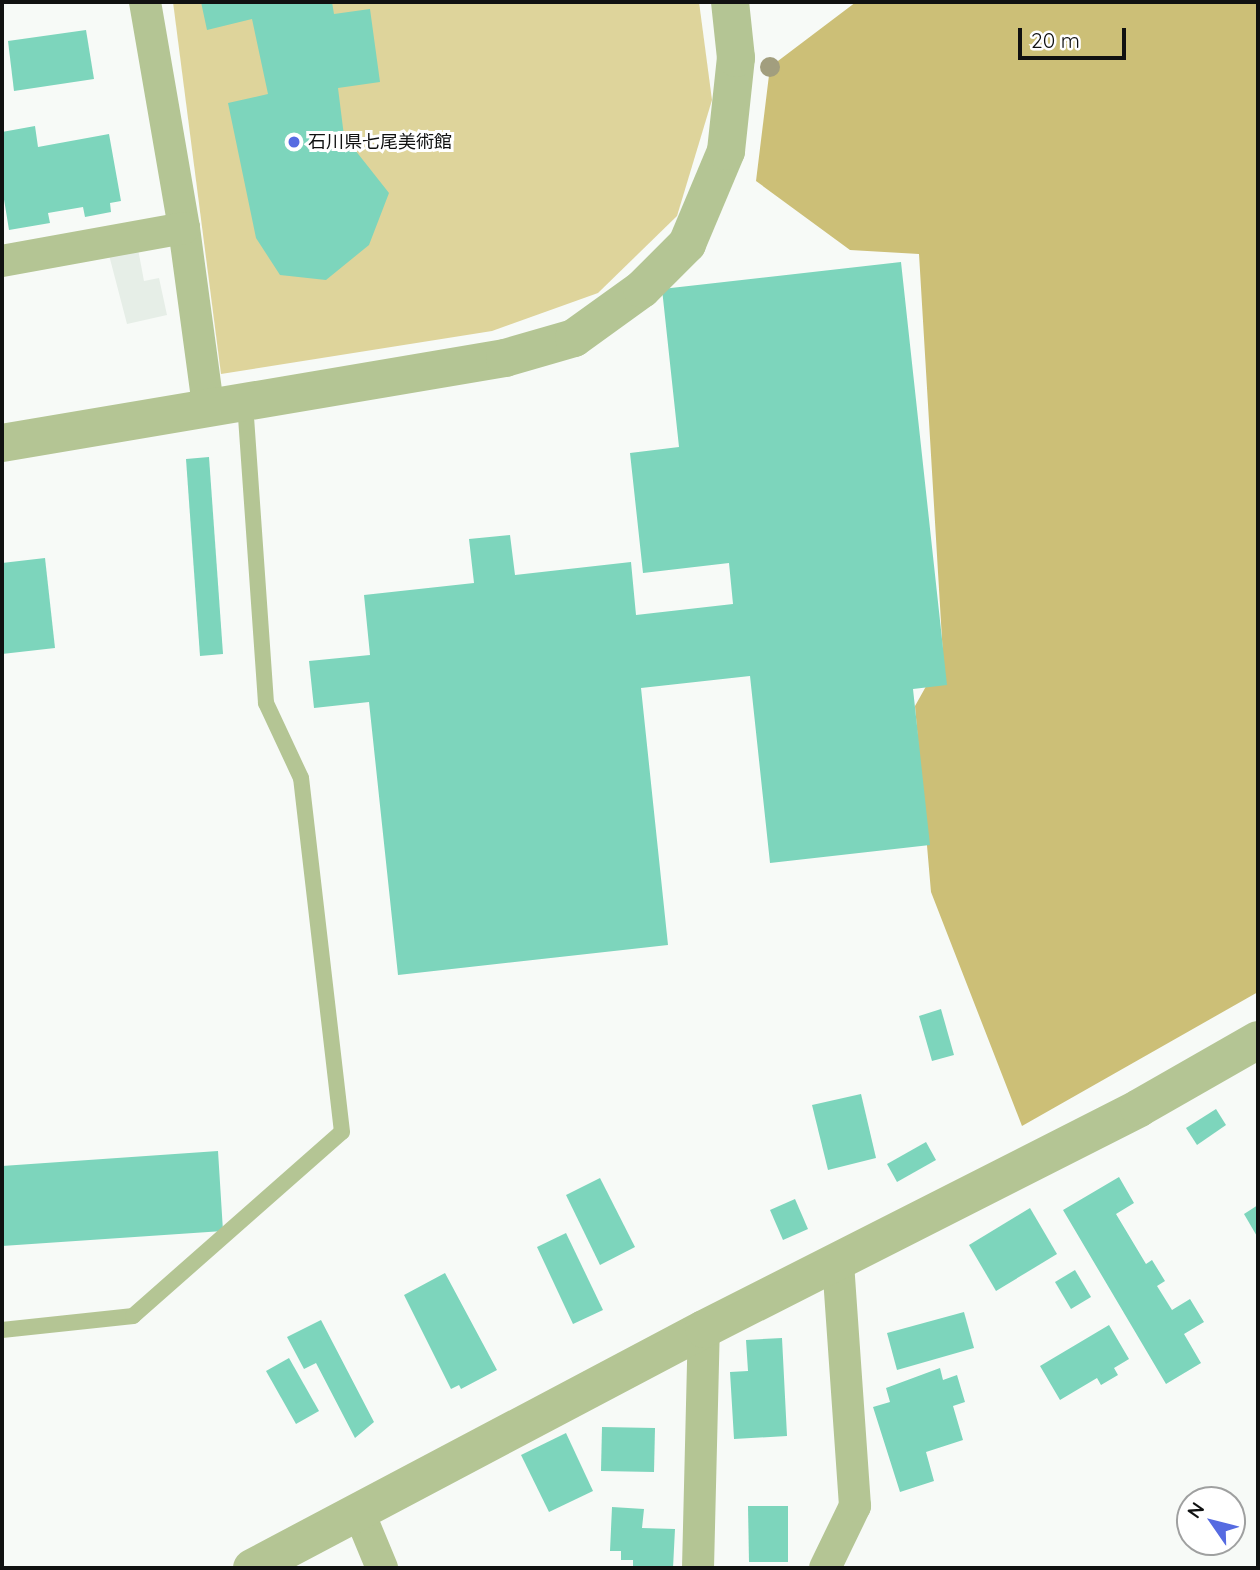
<!DOCTYPE html>
<meta charset="utf-8">
<style>
body{margin:0}
#map{position:relative;width:1260px;height:1570px;overflow:hidden;background:#f7faf7;font-family:Quicksand,"Noto Sans JP",sans-serif}
div>[style]{position:absolute}
[style*='--x']{left:calc(var(--x)*1px);top:calc(var(--y)*1px);width:calc(var(--w)*1px);rotate:calc(var(--a)*1deg)}
.built>*{inset:0;background:#e6eee7}
.green>*{inset:0;background:#ded49b}
.forest>*{inset:0;background:#ccbf77}
.building>*{inset:0;background:#7dd5bc}
.service>*{height:16px;margin:-8px;padding:0 8px;transform-origin:8px;border-radius:8px;background:#b4c594}
.minor>*{height:32px;margin:-16px;padding:0 16px;transform-origin:16px;border-radius:16px;background:#b4c594}
.tertiary>*{height:38px;margin:-19px;padding:0 19px;transform-origin:19px;border-radius:19px;background:#b4c594}
.trees>*{width:20px;height:20px;margin:-10px;border-radius:50%;background:#a29e7e}
.dots>*{width:19px;height:19px;translate:-50% -50%;box-sizing:border-box;border:4px solid #fff;border-radius:50%}
span{translate:-50% -50%;white-space:nowrap;text-align:center;line-height:1.15;-webkit-text-stroke:6px #fff;paint-order:stroke}
.poi-label{font-size:18px;color:#101111}
.left{translate:0 -50%;text-align:left}
.frame{position:absolute;inset:0;border:4px solid #101111;pointer-events:none}
.north{position:absolute;left:1176px;top:1486px;width:70px;height:70px;box-sizing:border-box;background:#fff;border:2px solid #9fa0a0;border-radius:50%;rotate:305deg;font-size:19px;font-weight:700;line-height:28px;text-align:center;color:#101111}
.north::after{content:'';display:block;margin:auto;width:24px;height:32px;background:#566be1;clip-path:polygon(50% 0,100% 100%,50% 72%,0 100%)}
.scale{position:absolute;left:1018px;top:28px;width:108px;height:32px;box-sizing:border-box;border:4px solid #101111;border-top:0;padding-left:9px;font-size:21px;line-height:24px;white-space:nowrap;color:#101111;-webkit-text-stroke:5px #fff;paint-order:stroke}
</style>
<div id="map">
<div class="built">
<i style="clip-path:polygon(138px 249px,144px 281px,159px 278px,167px 315px,127px 324px,109px 255px)"></i>
</div>
<div class="green">
<i style="clip-path:polygon(173px 2px,699px 2px,712px 100px,677px 216px,598px 293px,492px 331px,221px 374px)"></i>
</div>
<div class="forest">
<i style="clip-path:polygon(856px 2px,1258px 2px,1258px 992px,1022px 1126px,931px 892px,915px 706px,943px 656px,919px 254px,850px 250px,756px 181px,770px 67px)"></i>
</div>
<div class="building">
<i style="clip-path:polygon(201px 2px,332px 2px,334px 14px,370px 9px,380px 82px,338px 88px,344px 136px,389px 193px,369px 245px,326px 280px,280px 275px,256px 238px,228px 103px,268px 94px,252px 19px,207px 30px)"></i>
<i style="clip-path:polygon(86px 30px,94px 79px,14px 91px,8px 41px)"></i>
<i style="clip-path:polygon(35px 126px,38px 147px,109px 134px,121px 201px,110px 203px,111px 212px,85px 217px,83px 207px,48px 213px,50px 223px,9px 230px,2px 187px,2px 132px)"></i>
<i style="clip-path:polygon(901px 262px,947px 685px,913px 689px,930px 845px,770px 863px,750px 676px,641px 688px,668px 945px,398px 975px,369px 702px,314px 708px,309px 661px,370px 655px,364px 595px,474px 583px,469px 539px,510px 535px,515px 575px,631px 562px,636px 615px,733px 604px,729px 563px,643px 573px,630px 453px,679px 447px,662px 289px)"></i>
<i style="clip-path:polygon(209px 457px,223px 654px,200px 656px,186px 459px)"></i>
<i style="clip-path:polygon(45px 558px,55px 648px,2px 654px,2px 563px)"></i>
<i style="clip-path:polygon(941px 1009px,954px 1055px,932px 1061px,919px 1016px)"></i>
<i style="clip-path:polygon(861px 1094px,876px 1158px,828px 1170px,812px 1105px)"></i>
<i style="clip-path:polygon(1216px 1109px,1226px 1125px,1197px 1145px,1186px 1128px)"></i>
<i style="clip-path:polygon(926px 1142px,936px 1160px,897px 1182px,887px 1164px)"></i>
<i style="clip-path:polygon(218px 1151px,223px 1231px,2px 1246px,2px 1166px)"></i>
<i style="clip-path:polygon(1119px 1177px,1134px 1203px,1116px 1214px,1146px 1264px,1152px 1260px,1165px 1281px,1157px 1286px,1172px 1310px,1190px 1299px,1204px 1322px,1184px 1334px,1201px 1363px,1166px 1384px,1063px 1210px)"></i>
<i style="clip-path:polygon(600px 1178px,635px 1247px,600px 1265px,566px 1195px)"></i>
<i style="clip-path:polygon(795px 1199px,808px 1229px,783px 1240px,770px 1210px)"></i>
<i style="clip-path:polygon(1258px 1205px,1258px 1238px,1244px 1214px)"></i>
<i style="clip-path:polygon(1030px 1208px,1057px 1254px,996px 1291px,969px 1245px)"></i>
<i style="clip-path:polygon(566px 1233px,603px 1310px,573px 1324px,537px 1247px)"></i>
<i style="clip-path:polygon(1075px 1270px,1091px 1297px,1071px 1309px,1055px 1282px)"></i>
<i style="clip-path:polygon(445px 1273px,497px 1370px,461px 1389px,459px 1385px,451px 1389px,404px 1295px)"></i>
<i style="clip-path:polygon(964px 1312px,974px 1348px,897px 1370px,887px 1333px)"></i>
<i style="clip-path:polygon(321px 1320px,374px 1422px,355px 1438px,316px 1363px,304px 1369px,287px 1337px)"></i>
<i style="clip-path:polygon(1109px 1325px,1129px 1359px,1114px 1368px,1118px 1375px,1101px 1385px,1097px 1378px,1060px 1400px,1040px 1366px)"></i>
<i style="clip-path:polygon(782px 1338px,787px 1436px,734px 1439px,730px 1372px,748px 1371px,746px 1340px)"></i>
<i style="clip-path:polygon(289px 1358px,319px 1411px,296px 1424px,266px 1371px)"></i>
<i style="clip-path:polygon(940px 1368px,943px 1380px,957px 1375px,965px 1402px,953px 1406px,963px 1440px,926px 1452px,934px 1481px,900px 1492px,873px 1407px,890px 1402px,886px 1388px)"></i>
<i style="clip-path:polygon(602px 1427px,655px 1428px,654px 1472px,601px 1471px)"></i>
<i style="clip-path:polygon(566px 1433px,593px 1491px,549px 1512px,521px 1455px)"></i>
<i style="clip-path:polygon(748px 1506px,788px 1506px,788px 1562px,749px 1562px)"></i>
<i style="clip-path:polygon(612px 1507px,644px 1509px,642px 1528px,675px 1529px,673px 1568px,633px 1566px,633px 1560px,621px 1560px,621px 1551px,610px 1551px)"></i>
</div>
<div class="service">
<i style="--x:2;--y:1330;--w:132;--a:-6.1"></i>
<i style="--x:133;--y:1316;--w:278;--a:-41.4"></i>
<i style="--x:342;--y:1132;--w:356;--a:-96.6"></i>
<i style="--x:301;--y:778;--w:83;--a:-115"></i>
<i style="--x:266;--y:703;--w:302;--a:-94"></i>
</div>
<div class="minor">
<i style="--x:145;--y:2;--w:229;--a:80.2"></i>
<i style="--x:184;--y:228;--w:180;--a:82.3"></i>
<i style="--x:2;--y:261;--w:185;--a:-10.3"></i>
<i style="--x:358;--y:1510;--w:63;--a:67.5"></i>
<i style="--x:698;--y:1568;--w:239;--a:-88.6"></i>
<i style="--x:825;--y:1568;--w:69;--a:-64.2"></i>
<i style="--x:855;--y:1506;--w:245;--a:-94"></i>
</div>
<div class="tertiary">
<i style="--x:2;--y:443;--w:510;--a:-9.59"></i>
<i style="--x:505;--y:358;--w:72;--a:-16.2"></i>
<i style="--x:574;--y:338;--w:84;--a:-35.8"></i>
<i style="--x:642;--y:289;--w:64;--a:-45"></i>
<i style="--x:687;--y:244;--w:101;--a:-67.2"></i>
<i style="--x:726;--y:151;--w:94;--a:-83.9"></i>
<i style="--x:736;--y:58;--w:56;--a:-96.1"></i>
<i style="--x:252;--y:1568;--w:511;--a:-27.87"></i>
<i style="--x:704;--y:1329;--w:488;--a:-26.9"></i>
<i style="--x:1139;--y:1108;--w:137;--a:-29.7"></i>
</div>
<div class="trees">
<i style="left:770px;top:67px"></i>
</div>
<div class="dots">
<i style="left:294px;top:142px;background:#566be1"></i>
</div>
<div class="poi-label">
<span class="left" style="left:308px;top:142px">石川県七尾美術館</span>
</div>
<div class="frame"></div>
<div class="north">N</div>
<div class="scale">20 m</div>
</div>
